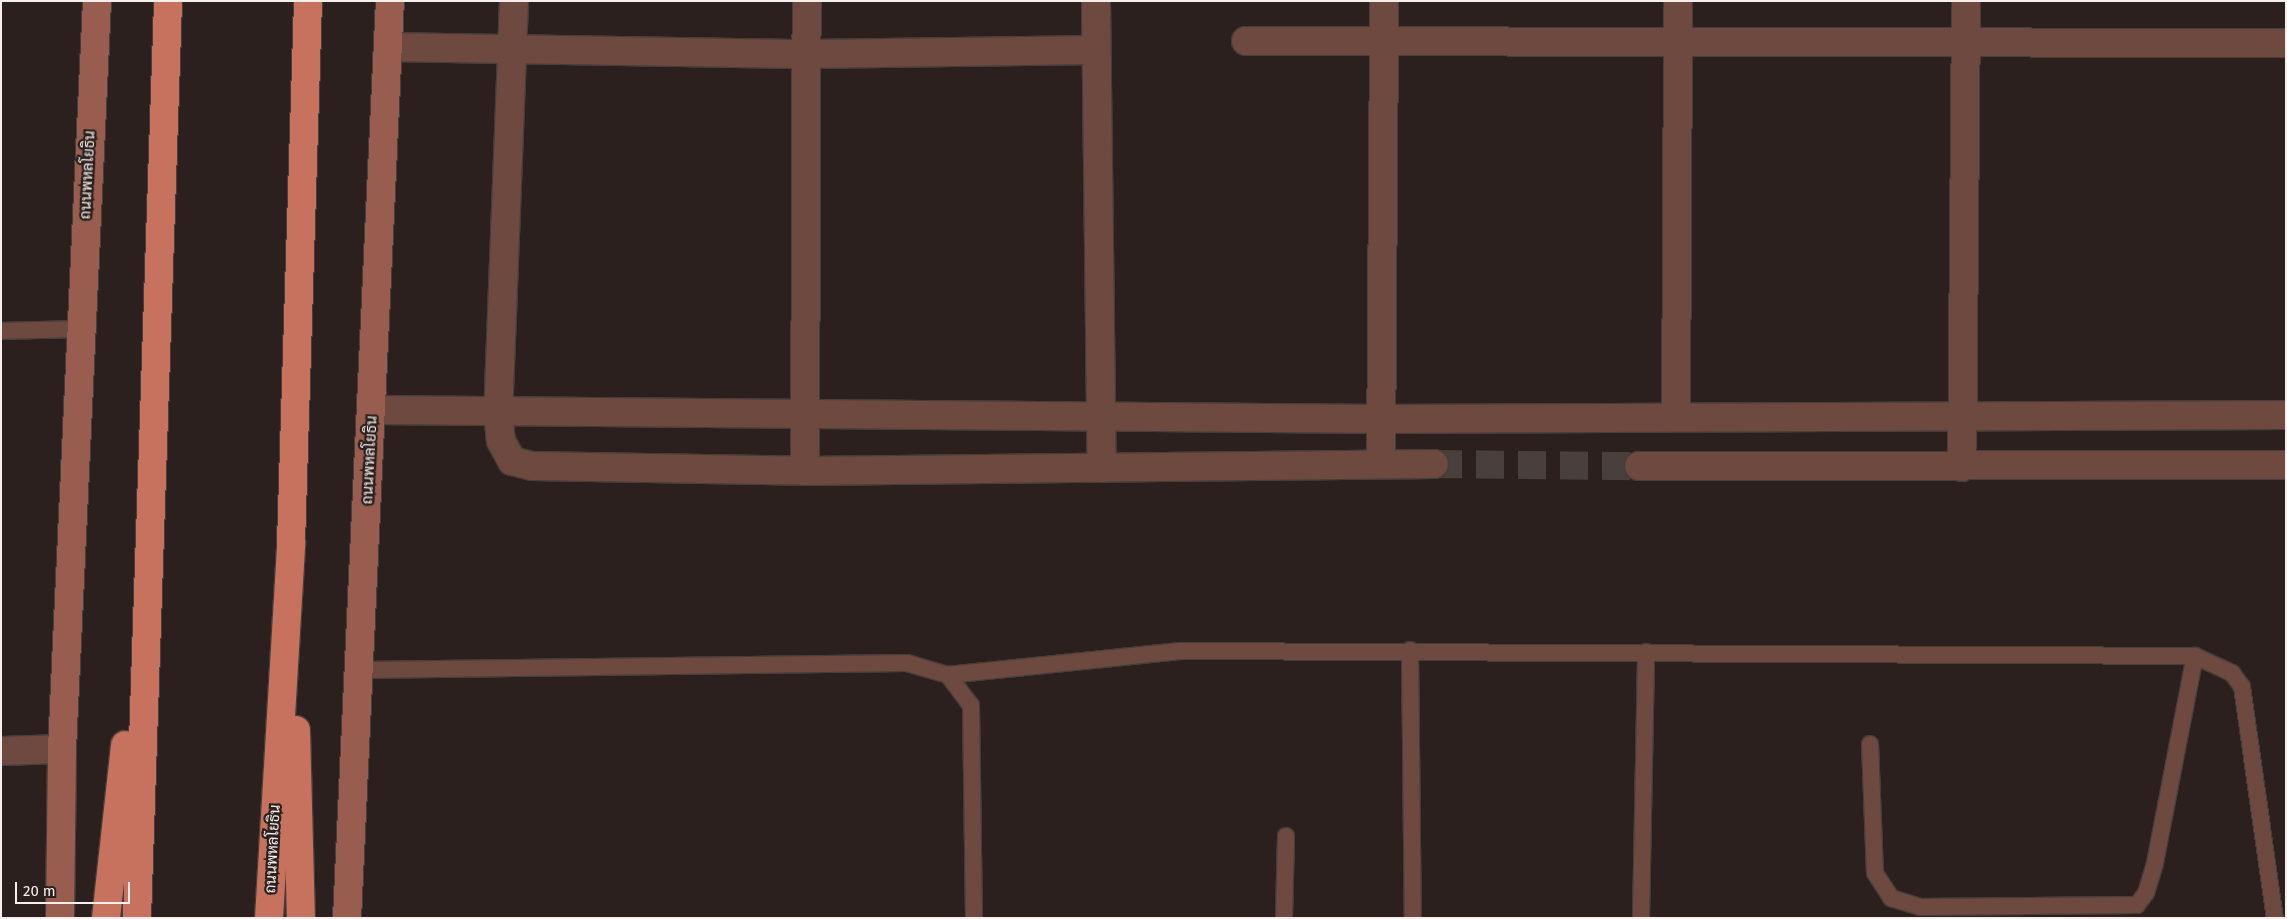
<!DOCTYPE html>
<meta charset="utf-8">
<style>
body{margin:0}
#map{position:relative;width:2287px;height:919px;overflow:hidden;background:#2b201d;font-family:"Fira Sans",Sarabun,sans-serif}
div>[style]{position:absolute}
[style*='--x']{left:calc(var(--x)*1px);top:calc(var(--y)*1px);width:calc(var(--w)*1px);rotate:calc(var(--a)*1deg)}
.minor-tunnel>*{height:28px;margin-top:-14px;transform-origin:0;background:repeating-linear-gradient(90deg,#493f3c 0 28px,transparent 0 42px)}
.roads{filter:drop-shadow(1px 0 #473d3a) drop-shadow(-1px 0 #473d3a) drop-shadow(0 1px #473d3a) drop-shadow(0 -1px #473d3a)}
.service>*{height:16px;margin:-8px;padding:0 8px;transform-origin:8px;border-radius:8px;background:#6e493f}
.minor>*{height:28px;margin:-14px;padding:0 14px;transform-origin:14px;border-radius:14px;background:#6e493f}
.secondary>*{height:28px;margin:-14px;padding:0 14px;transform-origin:14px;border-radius:14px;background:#985d4e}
.trunk>*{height:28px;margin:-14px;padding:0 14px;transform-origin:14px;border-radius:14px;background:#c6725e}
span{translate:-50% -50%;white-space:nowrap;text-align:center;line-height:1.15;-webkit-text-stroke:4.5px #2b201d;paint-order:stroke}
.street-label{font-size:15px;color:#f6efed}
.frame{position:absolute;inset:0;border:2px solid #f6efed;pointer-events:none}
.scale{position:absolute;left:15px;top:882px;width:115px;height:22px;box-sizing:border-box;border:2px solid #f6efed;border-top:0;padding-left:6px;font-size:15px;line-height:18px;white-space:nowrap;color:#f6efed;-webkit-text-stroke:4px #2b201d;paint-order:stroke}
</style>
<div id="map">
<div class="minor-tunnel">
<i style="--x:1434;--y:464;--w:205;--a:0.6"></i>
</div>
<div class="roads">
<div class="service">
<i style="--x:1;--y:331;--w:80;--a:-1.4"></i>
<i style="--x:1410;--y:650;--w:268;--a:89.4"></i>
<i style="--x:361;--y:670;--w:546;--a:-0.73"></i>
<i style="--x:907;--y:663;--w:43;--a:16.3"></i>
<i style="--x:948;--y:675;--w:38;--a:53"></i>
<i style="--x:971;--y:705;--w:213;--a:89.2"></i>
<i style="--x:948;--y:675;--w:233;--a:-5.9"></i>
<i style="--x:1180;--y:651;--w:1015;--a:0.28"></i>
<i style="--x:2195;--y:656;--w:41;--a:24.7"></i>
<i style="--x:2232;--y:673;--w:17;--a:54"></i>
<i style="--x:2242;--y:687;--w:233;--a:81.9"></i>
<i style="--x:1870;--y:744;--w:129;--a:87.8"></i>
<i style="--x:1875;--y:873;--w:30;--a:57"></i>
<i style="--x:1891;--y:898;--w:31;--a:17"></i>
<i style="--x:1921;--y:907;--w:216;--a:-0.5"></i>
<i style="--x:2137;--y:905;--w:15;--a:-53"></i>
<i style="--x:2146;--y:893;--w:31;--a:-73"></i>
<i style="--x:2155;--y:863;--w:211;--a:-79.1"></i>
<i style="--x:1284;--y:918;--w:82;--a:-88.6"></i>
<i style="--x:1641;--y:918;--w:266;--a:-88.9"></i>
</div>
<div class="minor">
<i style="--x:514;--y:1;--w:412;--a:92.2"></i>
<i style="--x:498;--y:413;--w:28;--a:84"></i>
<i style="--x:501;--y:441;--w:23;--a:61"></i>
<i style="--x:512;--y:461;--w:21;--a:14"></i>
<i style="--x:532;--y:466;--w:273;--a:1"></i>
<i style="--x:805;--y:471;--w:629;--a:-0.64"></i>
<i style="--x:1096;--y:1;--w:467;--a:89.3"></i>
<i style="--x:1246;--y:41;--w:1040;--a:0.11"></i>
<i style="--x:388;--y:47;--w:421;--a:1"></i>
<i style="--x:809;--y:54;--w:287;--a:-0.8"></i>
<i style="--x:373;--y:410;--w:1007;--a:0.51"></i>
<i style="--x:1380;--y:419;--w:906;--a:-0.25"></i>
<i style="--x:1676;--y:417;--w:416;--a:-89.7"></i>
<i style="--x:1381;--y:463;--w:462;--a:-89.6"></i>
<i style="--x:1639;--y:466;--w:647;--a:-0.09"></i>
<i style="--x:1962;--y:467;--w:466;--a:-89.5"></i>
<i style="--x:805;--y:471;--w:470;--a:-89.8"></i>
<i style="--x:1;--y:751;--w:61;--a:-1.9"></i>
</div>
<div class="secondary">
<i style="--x:60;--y:918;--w:169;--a:-89.3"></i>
<i style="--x:62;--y:749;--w:749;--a:-87.32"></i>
<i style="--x:347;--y:918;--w:918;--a:-87.32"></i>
</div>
<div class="trunk">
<i style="--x:296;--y:730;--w:188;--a:88.5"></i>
<i style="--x:106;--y:918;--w:174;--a:-83.7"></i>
<i style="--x:137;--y:918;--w:918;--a:-88.06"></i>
<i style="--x:269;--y:918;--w:376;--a:-86.6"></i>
<i style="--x:291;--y:543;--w:542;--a:-88.2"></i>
</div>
</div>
<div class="street-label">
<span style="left:88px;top:175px;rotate:-87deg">ถนนพหลโยธิน</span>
<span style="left:370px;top:460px;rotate:-87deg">ถนนพหลโยธิน</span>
<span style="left:273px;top:849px;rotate:-87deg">ถนนพหลโยธิน</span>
</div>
<div class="frame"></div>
<div class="scale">20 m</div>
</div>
